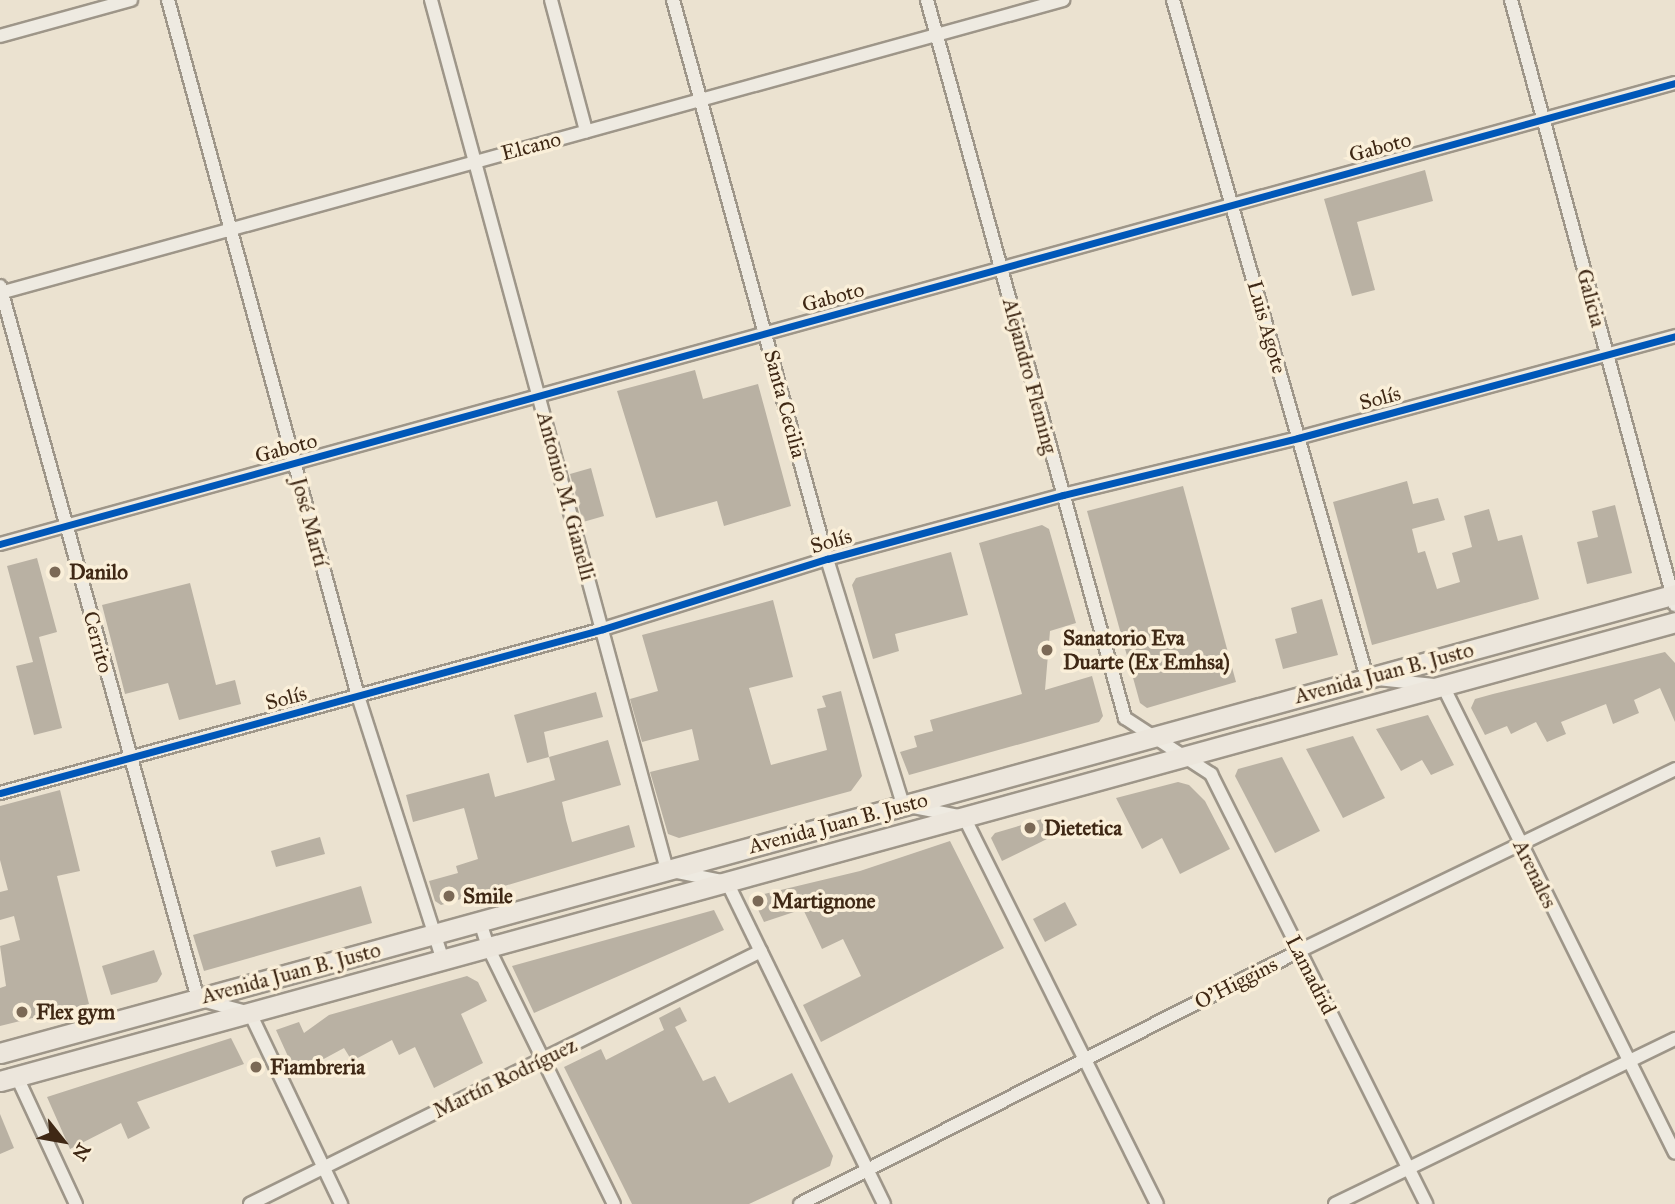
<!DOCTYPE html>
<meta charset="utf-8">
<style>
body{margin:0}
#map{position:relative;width:1675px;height:1204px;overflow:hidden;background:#ebe2d0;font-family:"IM FELL Great Primer",serif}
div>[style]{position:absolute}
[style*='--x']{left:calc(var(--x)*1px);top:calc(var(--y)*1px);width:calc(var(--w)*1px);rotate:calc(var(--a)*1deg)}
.building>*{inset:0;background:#b9b1a3}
.roads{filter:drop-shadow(2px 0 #9e9689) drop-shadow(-2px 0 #9e9689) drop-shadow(0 2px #9e9689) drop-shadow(0 -2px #9e9689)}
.street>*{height:12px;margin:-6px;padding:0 6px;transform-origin:6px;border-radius:6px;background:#eeeae1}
.primary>*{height:19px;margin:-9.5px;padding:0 9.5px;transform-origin:9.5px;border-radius:9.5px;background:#ece6dc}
.cycleway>*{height:7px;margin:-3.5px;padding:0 3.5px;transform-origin:3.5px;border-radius:3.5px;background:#0057b8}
.dots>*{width:19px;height:19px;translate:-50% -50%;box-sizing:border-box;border:4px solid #faefd9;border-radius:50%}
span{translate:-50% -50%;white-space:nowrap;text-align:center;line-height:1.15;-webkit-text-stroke:7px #faefd9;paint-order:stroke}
.street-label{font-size:21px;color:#3f2815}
.poi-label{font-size:21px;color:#3f2815;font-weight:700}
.left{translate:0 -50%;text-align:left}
.north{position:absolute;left:28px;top:1106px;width:70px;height:70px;-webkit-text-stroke:5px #faefd9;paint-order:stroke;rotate:121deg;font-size:19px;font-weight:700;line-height:28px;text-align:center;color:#3f2815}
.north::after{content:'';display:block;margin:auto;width:24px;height:32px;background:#3f2815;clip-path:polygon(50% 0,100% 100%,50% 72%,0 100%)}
</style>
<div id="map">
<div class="building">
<i style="clip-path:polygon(1425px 170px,1433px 201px,1357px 222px,1375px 290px,1352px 296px,1324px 199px)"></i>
<i style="clip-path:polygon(695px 370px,703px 399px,758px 384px,791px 506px,724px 526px,717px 501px,656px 518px,617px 391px)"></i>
<i style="clip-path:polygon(591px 468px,604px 516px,583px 522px,570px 474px)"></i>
<i style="clip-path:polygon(1407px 481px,1413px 504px,1438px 498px,1445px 520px,1412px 529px,1418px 553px,1425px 551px,1437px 589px,1460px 582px,1452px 553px,1472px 547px,1464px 516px,1489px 509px,1498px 541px,1522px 535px,1539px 599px,1372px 645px,1333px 502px)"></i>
<i style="clip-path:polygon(1183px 486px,1236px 682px,1147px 708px,1140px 703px,1087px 511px)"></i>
<i style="clip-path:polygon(1615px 505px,1632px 573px,1587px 584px,1577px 542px,1598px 537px,1592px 511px)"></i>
<i style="clip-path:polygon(1042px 525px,1049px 529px,1076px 623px,1050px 631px,1045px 690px,1092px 676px,1103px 716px,1099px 722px,909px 775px,900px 752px,917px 747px,914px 736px,933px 731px,930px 720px,1022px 694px,979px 543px)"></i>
<i style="clip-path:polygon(951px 552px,968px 615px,895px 634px,899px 651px,873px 659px,852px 585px,856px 578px)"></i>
<i style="clip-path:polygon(37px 558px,57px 632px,39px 637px,62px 728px,34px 735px,16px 666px,33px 662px,7px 566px)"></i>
<i style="clip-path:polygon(190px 583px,216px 685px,235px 680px,241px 704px,179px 720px,168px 683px,125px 694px,102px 605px)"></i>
<i style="clip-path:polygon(1322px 599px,1338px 655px,1283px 669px,1275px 639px,1297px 633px,1291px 608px)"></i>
<i style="clip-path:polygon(773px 600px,793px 677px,749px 688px,771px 765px,827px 750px,817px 709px,826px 707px,822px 696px,841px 691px,862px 776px,851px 791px,679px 838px,668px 834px,650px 772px,699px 760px,692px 729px,642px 742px,630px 699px,658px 691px,642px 635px)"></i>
<i style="clip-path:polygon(1665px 652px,1675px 663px,1675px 722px,1660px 688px,1634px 700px,1639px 713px,1613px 724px,1606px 704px,1561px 722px,1566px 734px,1547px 742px,1536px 722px,1511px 734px,1507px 726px,1485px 735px,1471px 708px,1475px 699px,1493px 694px)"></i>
<i style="clip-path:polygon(596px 692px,603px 717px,544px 732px,549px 757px,527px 763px,514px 715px)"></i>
<i style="clip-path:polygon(1428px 715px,1454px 765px,1431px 775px,1422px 760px,1401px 771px,1376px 729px)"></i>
<i style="clip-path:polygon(1353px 736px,1385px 798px,1343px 818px,1306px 749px)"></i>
<i style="clip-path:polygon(608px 740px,621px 785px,562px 802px,566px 820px,572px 842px,629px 825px,635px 847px,441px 905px,435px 901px,429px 881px,458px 873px,456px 866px,478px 859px,464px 808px,413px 822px,406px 795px,489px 773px,495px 797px,531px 787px,555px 780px,549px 757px)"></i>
<i style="clip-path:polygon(1282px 757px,1320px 831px,1275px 853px,1235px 776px,1238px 769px)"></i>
<i style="clip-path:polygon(1178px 782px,1189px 785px,1205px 801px,1230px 849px,1180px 874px,1162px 838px,1142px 849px,1116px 798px)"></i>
<i style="clip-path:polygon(60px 790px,80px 871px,57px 876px,89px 1004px,0 1026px,0 988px,6px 986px,0 946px,20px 940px,14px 916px,0 920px,0 892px,8px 890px,0 860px,0 806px)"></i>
<i style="clip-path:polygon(1042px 819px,1051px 837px,1002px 861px,991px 838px,995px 833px)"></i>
<i style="clip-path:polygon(320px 837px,325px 854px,276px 867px,271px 851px)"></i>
<i style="clip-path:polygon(950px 841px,1004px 948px,821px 1042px,803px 1005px,861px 976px,843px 939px,822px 949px,803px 909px,764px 922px,752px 897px,860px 871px)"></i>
<i style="clip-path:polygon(361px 886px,372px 923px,204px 971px,193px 935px)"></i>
<i style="clip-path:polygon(1065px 902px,1077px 925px,1045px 942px,1033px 919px)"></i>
<i style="clip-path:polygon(714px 910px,724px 930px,534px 1013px,512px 966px)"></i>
<i style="clip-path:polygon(154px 950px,162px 974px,157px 982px,111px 995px,102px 966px)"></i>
<i style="clip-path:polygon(467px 976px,478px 982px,487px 1001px,461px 1014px,483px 1063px,434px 1088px,415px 1047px,399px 1055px,392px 1040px,352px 1061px,344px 1048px,296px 1074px,276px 1030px,299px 1022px,304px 1033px,329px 1015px)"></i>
<i style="clip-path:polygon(680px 1007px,687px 1021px,675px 1027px,703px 1081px,715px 1076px,729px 1103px,792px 1073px,833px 1156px,830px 1166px,749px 1204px,632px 1204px,564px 1067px,601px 1049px,606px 1060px,664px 1030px,659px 1018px)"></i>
<i style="clip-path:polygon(231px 1038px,244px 1064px,137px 1102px,150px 1128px,128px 1139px,121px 1123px,70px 1149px,47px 1097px)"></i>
<i style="clip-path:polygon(0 1114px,14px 1148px,0 1154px)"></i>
</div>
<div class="roads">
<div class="street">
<i style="--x:168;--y:0;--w:721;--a:74.73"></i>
<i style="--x:358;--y:696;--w:277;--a:72.2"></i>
<i style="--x:431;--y:0;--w:901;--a:74.82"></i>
<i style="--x:667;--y:870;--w:61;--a:11.3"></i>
<i style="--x:727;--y:882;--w:358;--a:64"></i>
<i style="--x:551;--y:0;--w:136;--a:75"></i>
<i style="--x:673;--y:0;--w:580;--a:74.6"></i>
<i style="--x:827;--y:559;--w:257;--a:72.8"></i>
<i style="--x:903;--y:805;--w:62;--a:11.1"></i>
<i style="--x:964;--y:817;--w:432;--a:63.5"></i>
<i style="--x:927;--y:0;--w:745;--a:74.58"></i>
<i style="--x:1125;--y:718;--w:103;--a:33.1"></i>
<i style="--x:1211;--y:774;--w:481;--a:63.4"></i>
<i style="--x:1173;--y:0;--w:705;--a:74.03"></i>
<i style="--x:1367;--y:678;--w:76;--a:6"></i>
<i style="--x:1443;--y:686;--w:521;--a:63.58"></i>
<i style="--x:1511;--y:0;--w:627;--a:74.83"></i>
<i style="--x:0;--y:36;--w:136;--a:-15.4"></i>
<i style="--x:0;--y:286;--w:740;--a:74.48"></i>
<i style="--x:198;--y:999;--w:54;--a:15.1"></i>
<i style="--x:250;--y:1013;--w:212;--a:64.5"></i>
<i style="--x:0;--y:293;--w:1103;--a:-15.41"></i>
<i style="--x:0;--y:544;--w:1737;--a:-15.39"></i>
<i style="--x:0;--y:793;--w:625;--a:-15.21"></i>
<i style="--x:603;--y:629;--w:235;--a:-17.4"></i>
<i style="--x:827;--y:559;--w:245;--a:-15.2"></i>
<i style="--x:1063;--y:495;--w:242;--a:-13.6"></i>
<i style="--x:1298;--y:438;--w:391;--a:-15.1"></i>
<i style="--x:480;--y:922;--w:26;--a:72"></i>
<i style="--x:488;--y:947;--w:286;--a:63.9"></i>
<i style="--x:11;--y:1075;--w:6;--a:18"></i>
<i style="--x:17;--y:1077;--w:140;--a:65.1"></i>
<i style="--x:250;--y:1204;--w:570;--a:-26.34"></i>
<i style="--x:800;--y:1204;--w:559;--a:-26.89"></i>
<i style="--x:1299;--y:951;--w:418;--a:-25.8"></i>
<i style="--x:1335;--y:1204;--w:378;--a:-25.9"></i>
</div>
<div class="primary">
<i style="--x:0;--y:1053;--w:1737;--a:-15.32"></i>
<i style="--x:0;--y:1081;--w:1737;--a:-15.32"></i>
</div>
</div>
<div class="cycleway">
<i style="--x:0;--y:544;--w:1737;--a:-15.39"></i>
<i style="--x:0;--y:793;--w:625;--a:-15.21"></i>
<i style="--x:603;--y:629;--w:235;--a:-17.4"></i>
<i style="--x:827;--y:559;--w:245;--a:-15.2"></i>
<i style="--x:1063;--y:495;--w:242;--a:-13.6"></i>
<i style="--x:1298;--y:438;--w:391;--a:-15.1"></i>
</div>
<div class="dots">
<i style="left:55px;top:572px;background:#7b6956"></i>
<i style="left:1047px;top:650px;background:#7b6956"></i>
<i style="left:1030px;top:828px;background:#7b6956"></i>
<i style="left:449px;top:896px;background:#7b6956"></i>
<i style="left:758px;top:901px;background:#7b6956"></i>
<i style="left:22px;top:1012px;background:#7b6956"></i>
<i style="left:256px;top:1067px;background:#7b6956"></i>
</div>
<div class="street-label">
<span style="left:531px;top:146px;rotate:-15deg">Elcano</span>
<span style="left:1380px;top:147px;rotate:-15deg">Gaboto</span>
<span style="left:833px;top:297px;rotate:-15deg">Gaboto</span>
<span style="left:1591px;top:298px;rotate:75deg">Galicia</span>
<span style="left:1267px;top:327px;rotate:74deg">Luis Agote</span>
<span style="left:1030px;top:376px;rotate:75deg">Alejandro Fleming</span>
<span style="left:1380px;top:398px;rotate:-15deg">Solís</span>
<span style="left:785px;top:404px;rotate:75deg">Santa Cecilia</span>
<span style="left:286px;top:448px;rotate:-15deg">Gaboto</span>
<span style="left:566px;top:496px;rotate:75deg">Antonio M. Gianelli</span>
<span style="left:310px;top:522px;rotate:75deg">José Martí</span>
<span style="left:831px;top:541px;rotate:-16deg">Solís</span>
<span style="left:98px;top:642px;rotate:75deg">Cerrito</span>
<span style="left:1384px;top:673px;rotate:-15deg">Avenida Juan B. Justo</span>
<span style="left:286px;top:698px;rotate:-15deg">Solís</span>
<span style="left:838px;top:823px;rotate:-15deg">Avenida Juan B. Justo</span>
<span style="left:1535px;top:874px;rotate:64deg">Arenales</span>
<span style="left:291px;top:973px;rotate:-15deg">Avenida Juan B. Justo</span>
<span style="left:1311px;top:975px;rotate:63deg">Lamadrid</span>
<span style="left:1236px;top:983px;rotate:-27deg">O'Higgins</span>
<span style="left:505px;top:1078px;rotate:-26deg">Martín Rodríguez</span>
</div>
<div class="poi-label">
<span class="left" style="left:69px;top:572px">Danilo</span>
<span class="left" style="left:1063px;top:650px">Sanatorio Eva<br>Duarte (Ex Emhsa)</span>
<span class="left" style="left:1044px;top:828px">Dietetica</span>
<span class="left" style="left:463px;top:896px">Smile</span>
<span class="left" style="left:772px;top:901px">Martignone</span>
<span class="left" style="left:36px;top:1012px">Flex gym</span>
<span class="left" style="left:270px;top:1067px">Fiambreria</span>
</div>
<div class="north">N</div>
</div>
